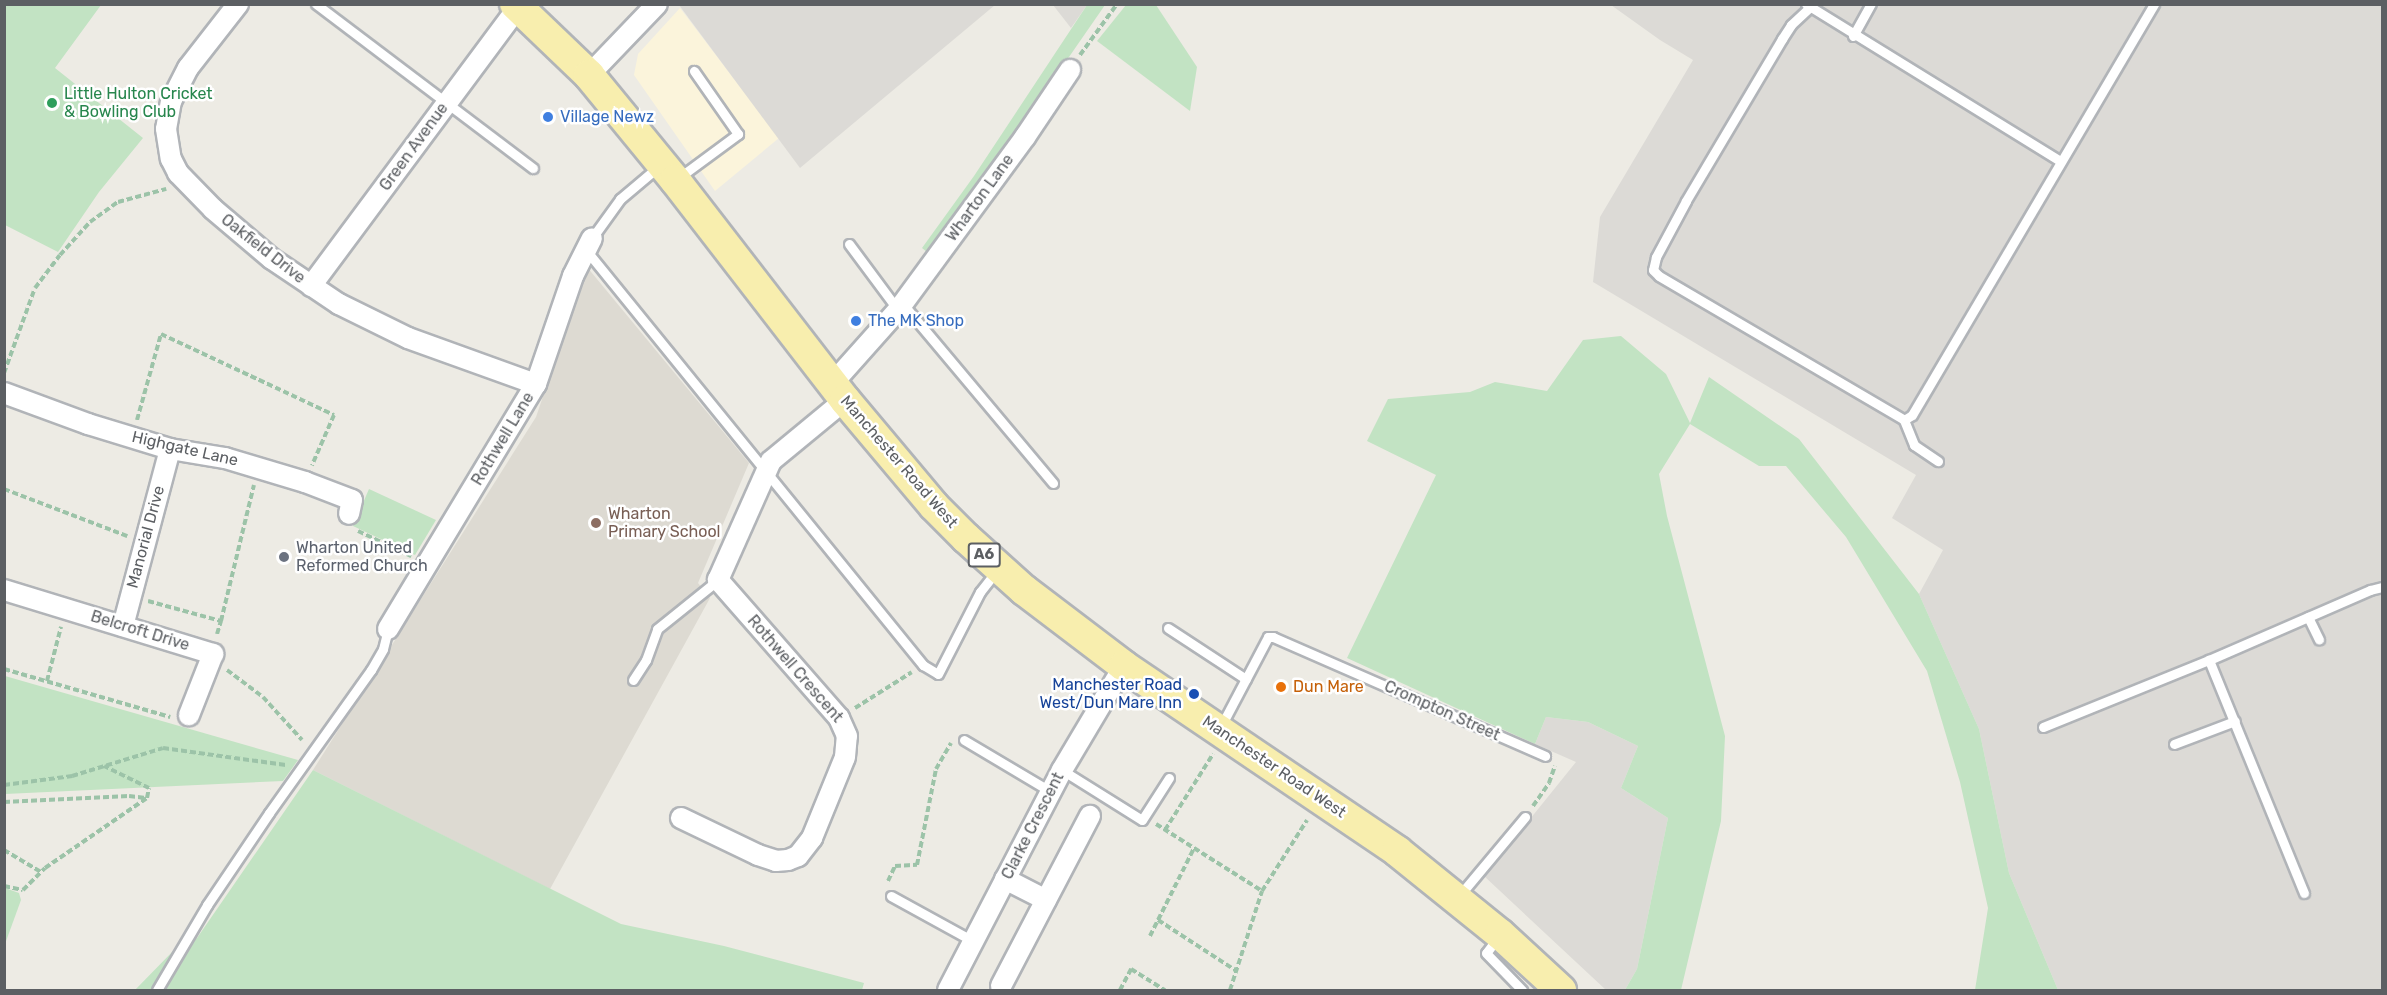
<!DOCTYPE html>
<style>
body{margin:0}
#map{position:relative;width:2387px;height:995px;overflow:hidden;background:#edebe4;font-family:Rubik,sans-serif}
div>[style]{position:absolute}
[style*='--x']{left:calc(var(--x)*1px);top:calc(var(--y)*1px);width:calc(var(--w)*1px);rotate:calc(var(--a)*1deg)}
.commercial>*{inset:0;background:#fbf4db}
.industrial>*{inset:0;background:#dcdad6}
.education>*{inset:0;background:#dddad2}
.green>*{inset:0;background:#c2e3c3}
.path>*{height:4px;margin-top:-2px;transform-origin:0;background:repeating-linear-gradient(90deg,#9cc3a8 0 6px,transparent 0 9px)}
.roads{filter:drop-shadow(2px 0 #b1b4b8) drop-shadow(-2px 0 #b1b4b8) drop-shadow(0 2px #b1b4b8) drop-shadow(0 -2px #b1b4b8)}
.lane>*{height:9px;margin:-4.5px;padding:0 4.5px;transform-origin:4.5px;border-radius:4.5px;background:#fff}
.street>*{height:20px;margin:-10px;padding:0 10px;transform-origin:10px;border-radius:10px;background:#fff}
.primary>*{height:30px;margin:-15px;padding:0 15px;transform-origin:15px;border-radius:15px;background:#f8eeae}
.dots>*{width:16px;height:16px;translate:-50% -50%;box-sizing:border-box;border:3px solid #fff;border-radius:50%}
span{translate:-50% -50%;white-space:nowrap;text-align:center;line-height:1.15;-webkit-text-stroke:5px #fff;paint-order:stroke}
.shield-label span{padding:2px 4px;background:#fff;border:2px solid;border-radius:4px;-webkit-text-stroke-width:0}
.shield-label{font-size:15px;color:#5c5f63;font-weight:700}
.leisure-label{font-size:16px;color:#27864d}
.left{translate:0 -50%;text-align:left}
.shop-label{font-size:16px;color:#366cbe}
.street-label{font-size:16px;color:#5c5f63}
.education-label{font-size:16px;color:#785e54}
.worship-label{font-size:16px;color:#5b616d}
.transit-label{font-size:16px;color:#164399}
.right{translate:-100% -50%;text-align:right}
.food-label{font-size:16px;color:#c56008}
.frame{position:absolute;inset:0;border:6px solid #5c5f63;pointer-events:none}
</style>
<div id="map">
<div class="commercial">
<i style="clip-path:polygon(680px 8px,779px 138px,715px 191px,634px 75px,638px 54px)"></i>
</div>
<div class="industrial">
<i style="clip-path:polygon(679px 5px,679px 4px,995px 5px,800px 168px)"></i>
<i style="clip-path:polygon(1053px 5px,1087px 5px,1071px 28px)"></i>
<i style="clip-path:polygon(1611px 5px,2382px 5px,2382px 990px,2058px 990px,2009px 873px,1979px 729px,1919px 594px,1943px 550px,1892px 518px,1916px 475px,1593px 282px,1600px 217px,1693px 60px,1660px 40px)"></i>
<i style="clip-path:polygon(1546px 717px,1588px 722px,1638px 746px,1621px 788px,1668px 818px,1637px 969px,1625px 990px,1606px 990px,1484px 876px,1576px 762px,1535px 744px)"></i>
</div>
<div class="education">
<i style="clip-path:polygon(587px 267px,749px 463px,698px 583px,710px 598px,550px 889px,313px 770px,536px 417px)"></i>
</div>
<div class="green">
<i style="clip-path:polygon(4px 5px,101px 5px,55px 68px,143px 138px,99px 192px,58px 252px,5px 225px)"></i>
<i style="clip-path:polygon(1087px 5px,1105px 5px,999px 158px,927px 252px,922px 248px,974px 176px)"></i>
<i style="clip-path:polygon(1126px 5px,1156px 5px,1197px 67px,1190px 111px,1097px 41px)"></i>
<i style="clip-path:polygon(1621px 336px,1666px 374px,1690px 423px,1709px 377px,1799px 439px,1919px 594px,1979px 729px,2009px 873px,2058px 990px,1975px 990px,1988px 908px,1960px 782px,1927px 671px,1846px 537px,1786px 466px,1759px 466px,1690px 424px,1659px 474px,1667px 516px,1725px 736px,1721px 821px,1681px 990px,1625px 990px,1637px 969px,1668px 818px,1621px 788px,1638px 746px,1588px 722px,1546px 717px,1535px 744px,1347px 658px,1436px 475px,1367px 441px,1388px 399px,1470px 392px,1495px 382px,1547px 391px,1583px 340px)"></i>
<i style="clip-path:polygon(369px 489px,436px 520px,415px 555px,353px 526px)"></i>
<i style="clip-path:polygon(4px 676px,5px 676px,298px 760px,283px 781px,5px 794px)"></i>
<i style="clip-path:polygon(313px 770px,621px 924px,724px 946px,864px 983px,862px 990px,135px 990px,176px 948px,197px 938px)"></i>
<i style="clip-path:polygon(5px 888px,19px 893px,21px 900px,5px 944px)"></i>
</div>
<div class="path">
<i style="--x:1080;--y:55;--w:63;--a:-54"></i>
<i style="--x:4;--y:373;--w:90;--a:-70"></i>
<i style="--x:35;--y:288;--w:41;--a:-52.9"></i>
<i style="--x:60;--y:255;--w:45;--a:-47.7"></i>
<i style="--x:90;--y:222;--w:34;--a:-36"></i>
<i style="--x:118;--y:202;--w:50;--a:-15.2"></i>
<i style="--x:137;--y:420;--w:89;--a:-74.4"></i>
<i style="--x:161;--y:334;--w:191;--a:25.1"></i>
<i style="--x:334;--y:415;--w:55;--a:113.7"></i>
<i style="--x:4;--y:489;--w:132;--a:20.9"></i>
<i style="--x:358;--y:531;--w:59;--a:25.3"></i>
<i style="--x:148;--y:601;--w:76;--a:15.3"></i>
<i style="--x:221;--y:621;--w:140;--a:-76.4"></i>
<i style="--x:217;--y:634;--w:14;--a:-73"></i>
<i style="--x:4;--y:669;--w:173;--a:16.1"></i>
<i style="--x:227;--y:670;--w:45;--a:36.9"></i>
<i style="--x:263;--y:697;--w:58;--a:47.8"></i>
<i style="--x:47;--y:681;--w:56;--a:-75.5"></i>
<i style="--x:855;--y:708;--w:67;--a:-32.3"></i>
<i style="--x:4;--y:785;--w:69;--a:-7.5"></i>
<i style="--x:72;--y:776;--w:95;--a:-17.1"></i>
<i style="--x:163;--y:748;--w:124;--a:7.9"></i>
<i style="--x:4;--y:802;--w:125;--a:-2.7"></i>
<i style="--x:129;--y:796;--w:17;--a:7"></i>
<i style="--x:1533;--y:806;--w:28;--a:-55"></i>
<i style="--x:1549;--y:783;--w:18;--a:-71"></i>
<i style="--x:1156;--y:824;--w:125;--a:32.3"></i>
<i style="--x:1165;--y:830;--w:90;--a:-57.7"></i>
<i style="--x:4;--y:850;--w:43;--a:30.7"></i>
<i style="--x:888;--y:881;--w:17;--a:-65"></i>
<i style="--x:895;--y:866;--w:22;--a:-3"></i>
<i style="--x:917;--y:865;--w:98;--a:-78.8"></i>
<i style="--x:936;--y:769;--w:30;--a:-60"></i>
<i style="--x:4;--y:886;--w:19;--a:12"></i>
<i style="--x:23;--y:890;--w:31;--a:-45"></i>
<i style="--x:45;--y:868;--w:124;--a:-34.5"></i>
<i style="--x:147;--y:798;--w:10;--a:-79"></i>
<i style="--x:149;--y:788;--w:50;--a:-153.9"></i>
<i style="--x:1158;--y:920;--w:92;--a:33"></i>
<i style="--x:1150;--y:936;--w:98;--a:-63.4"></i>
<i style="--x:1120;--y:990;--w:24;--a:-62"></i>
<i style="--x:1131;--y:969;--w:40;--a:32"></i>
<i style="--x:1230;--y:990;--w:104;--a:-72.1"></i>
<i style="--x:1262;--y:891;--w:84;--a:-57.6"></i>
</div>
<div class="roads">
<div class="lane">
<i style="--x:316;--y:4;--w:272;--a:37.1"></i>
<i style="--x:1806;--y:4;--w:299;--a:31.7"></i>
<i style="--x:1809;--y:8;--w:25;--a:137"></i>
<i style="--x:1791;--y:25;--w:17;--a:123"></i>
<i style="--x:1782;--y:39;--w:188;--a:120.7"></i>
<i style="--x:1686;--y:201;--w:64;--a:118.2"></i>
<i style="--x:1656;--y:257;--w:13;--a:103"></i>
<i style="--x:1653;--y:270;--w:8;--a:45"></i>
<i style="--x:1659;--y:276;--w:284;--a:30.4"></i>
<i style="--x:1904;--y:420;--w:27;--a:68"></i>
<i style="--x:1914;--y:445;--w:29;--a:34"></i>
<i style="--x:1853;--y:36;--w:37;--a:-61"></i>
<i style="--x:677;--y:179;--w:76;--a:-36.4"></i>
<i style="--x:738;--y:134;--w:77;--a:-124.9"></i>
<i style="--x:592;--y:238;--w:48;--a:-54.3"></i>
<i style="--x:620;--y:199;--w:50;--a:-40.1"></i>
<i style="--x:849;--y:244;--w:82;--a:53.4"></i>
<i style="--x:586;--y:250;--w:535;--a:50.92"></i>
<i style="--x:923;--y:665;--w:17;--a:31"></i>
<i style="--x:938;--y:674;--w:92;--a:-62.9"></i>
<i style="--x:980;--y:592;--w:28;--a:-52"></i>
<i style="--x:902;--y:303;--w:235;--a:50"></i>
<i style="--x:1904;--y:420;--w:9;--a:-32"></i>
<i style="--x:1912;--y:415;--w:477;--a:-59.5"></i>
<i style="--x:2308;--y:617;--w:25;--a:64"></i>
<i style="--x:1168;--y:628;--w:93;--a:33.2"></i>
<i style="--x:633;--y:680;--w:24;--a:-57"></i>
<i style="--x:646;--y:660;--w:33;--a:-70"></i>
<i style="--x:657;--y:629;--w:78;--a:-38.8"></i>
<i style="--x:2043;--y:727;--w:179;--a:-22"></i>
<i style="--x:1220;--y:728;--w:103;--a:-62.2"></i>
<i style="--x:1268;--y:637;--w:5;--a:0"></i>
<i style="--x:1273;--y:637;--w:297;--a:23.6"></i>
<i style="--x:964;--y:740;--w:100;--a:30.7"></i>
<i style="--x:2174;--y:744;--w:65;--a:-20.7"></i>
<i style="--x:1062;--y:770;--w:94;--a:32"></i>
<i style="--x:1142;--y:820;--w:50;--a:-57.3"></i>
<i style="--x:2304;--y:893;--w:252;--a:-112.2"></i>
<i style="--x:2209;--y:660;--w:176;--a:-23.5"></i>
<i style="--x:2370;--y:590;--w:12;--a:-14"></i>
<i style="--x:891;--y:896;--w:94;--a:28.8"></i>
<i style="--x:1459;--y:896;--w:103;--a:-50.1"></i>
<i style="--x:1499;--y:936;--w:21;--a:127"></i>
<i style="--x:1486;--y:953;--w:52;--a:45.8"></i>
<i style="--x:157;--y:990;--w:99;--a:-59.5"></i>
<i style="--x:207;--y:905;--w:111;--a:-56"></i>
<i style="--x:269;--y:813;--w:176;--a:-54.5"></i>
<i style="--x:371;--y:670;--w:24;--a:-60"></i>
<i style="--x:383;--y:649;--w:21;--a:-76"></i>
</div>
<div class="street">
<i style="--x:238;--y:4;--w:81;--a:128"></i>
<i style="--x:188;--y:68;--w:37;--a:117"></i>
<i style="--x:171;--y:101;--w:28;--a:100"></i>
<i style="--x:166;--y:129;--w:30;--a:81"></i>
<i style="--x:171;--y:159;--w:16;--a:63"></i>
<i style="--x:178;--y:173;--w:50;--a:45.8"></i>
<i style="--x:213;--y:209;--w:77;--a:40.3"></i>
<i style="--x:272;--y:259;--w:81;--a:33.9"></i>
<i style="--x:339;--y:304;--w:77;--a:26.2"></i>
<i style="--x:408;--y:338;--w:136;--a:19.8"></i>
<i style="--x:589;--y:75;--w:98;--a:-46.2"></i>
<i style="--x:311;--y:286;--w:347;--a:-53.4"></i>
<i style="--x:832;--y:384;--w:99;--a:-48.3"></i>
<i style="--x:898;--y:310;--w:215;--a:-53.7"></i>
<i style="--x:1025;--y:137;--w:81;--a:-56.1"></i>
<i style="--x:4;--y:393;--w:90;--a:20.3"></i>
<i style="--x:88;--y:424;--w:86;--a:17"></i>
<i style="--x:170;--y:449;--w:56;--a:9.3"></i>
<i style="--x:225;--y:458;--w:84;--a:16.7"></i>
<i style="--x:305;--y:482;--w:50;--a:21"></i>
<i style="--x:352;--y:500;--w:14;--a:102"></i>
<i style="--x:4;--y:590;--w:219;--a:17"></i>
<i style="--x:213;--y:654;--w:66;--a:111.5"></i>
<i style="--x:123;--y:626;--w:183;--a:-75.1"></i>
<i style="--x:388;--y:629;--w:286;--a:-58.9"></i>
<i style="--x:536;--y:384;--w:114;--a:-71.1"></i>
<i style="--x:573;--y:276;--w:42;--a:-63.4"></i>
<i style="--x:681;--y:818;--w:85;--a:25.7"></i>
<i style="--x:758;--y:855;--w:19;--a:18"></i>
<i style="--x:776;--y:861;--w:12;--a:-5"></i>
<i style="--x:788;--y:860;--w:11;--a:-22"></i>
<i style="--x:798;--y:856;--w:23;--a:-52"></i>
<i style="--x:812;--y:838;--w:87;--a:-67.8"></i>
<i style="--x:845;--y:757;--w:21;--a:-85"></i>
<i style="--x:847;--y:736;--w:20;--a:-114"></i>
<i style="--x:839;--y:718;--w:184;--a:-131.2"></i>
<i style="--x:718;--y:580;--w:130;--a:-66"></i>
<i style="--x:771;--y:461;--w:96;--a:-39.5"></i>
<i style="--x:1005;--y:879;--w:46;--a:27.1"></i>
<i style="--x:1001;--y:986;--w:192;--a:-62.4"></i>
<i style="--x:948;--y:990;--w:248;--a:-62.6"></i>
<i style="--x:1062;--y:770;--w:121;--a:-59.2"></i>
</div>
<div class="primary">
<i style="--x:515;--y:4;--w:103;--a:43.8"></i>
<i style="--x:589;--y:75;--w:136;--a:50.7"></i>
<i style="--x:675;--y:180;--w:278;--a:52.3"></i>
<i style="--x:845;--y:400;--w:138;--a:50"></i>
<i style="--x:934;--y:506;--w:45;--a:45"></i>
<i style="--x:966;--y:538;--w:78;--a:41.9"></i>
<i style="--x:1024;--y:590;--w:126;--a:37.2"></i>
<i style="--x:1124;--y:666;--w:330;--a:34.1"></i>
<i style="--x:1397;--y:851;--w:132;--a:38.9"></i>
<i style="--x:1500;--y:934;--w:83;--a:42.6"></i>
</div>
</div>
<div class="dots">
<i style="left:52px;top:103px;background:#2e9e5b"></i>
<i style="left:548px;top:117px;background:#3f7fe0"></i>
<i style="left:856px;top:321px;background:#3f7fe0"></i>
<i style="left:596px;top:523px;background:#8d6e63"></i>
<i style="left:284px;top:557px;background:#6b7280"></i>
<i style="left:1281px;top:687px;background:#e8710a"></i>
<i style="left:1194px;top:694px;background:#1a4fb4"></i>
</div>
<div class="shield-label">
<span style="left:984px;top:555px">A6</span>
</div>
<div class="leisure-label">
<span class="left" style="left:64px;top:103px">Little Hulton Cricket<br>&amp; Bowling Club</span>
</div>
<div class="shop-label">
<span class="left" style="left:560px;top:117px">Village Newz</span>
<span class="left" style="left:868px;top:321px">The MK Shop</span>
</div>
<div class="street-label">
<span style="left:414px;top:147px;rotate:-54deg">Green Avenue</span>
<span style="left:980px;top:198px;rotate:-54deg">Wharton Lane</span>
<span style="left:263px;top:249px;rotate:38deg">Oakfield Drive</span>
<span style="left:503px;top:439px;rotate:-59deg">Rothwell Lane</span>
<span style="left:185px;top:449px;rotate:13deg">Highgate Lane</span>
<span style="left:899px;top:462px;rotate:49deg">Manchester Road West</span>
<span style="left:146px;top:537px;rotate:-75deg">Manorial Drive</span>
<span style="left:140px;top:631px;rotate:17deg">Belcroft Drive</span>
<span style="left:795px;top:669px;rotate:49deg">Rothwell Crescent</span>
<span style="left:1442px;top:711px;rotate:24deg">Crompton Street</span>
<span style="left:1274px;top:767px;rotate:34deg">Manchester Road West</span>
<span style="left:1033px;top:826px;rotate:-63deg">Clarke Crescent</span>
</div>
<div class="education-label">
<span class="left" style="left:608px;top:523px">Wharton<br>Primary School</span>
</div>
<div class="worship-label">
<span class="left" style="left:296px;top:557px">Wharton United<br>Reformed Church</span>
</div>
<div class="transit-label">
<span class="right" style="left:1182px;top:694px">Manchester Road<br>West/Dun Mare Inn</span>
</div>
<div class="food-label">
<span class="left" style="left:1293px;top:687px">Dun Mare</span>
</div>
<div class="frame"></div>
</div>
